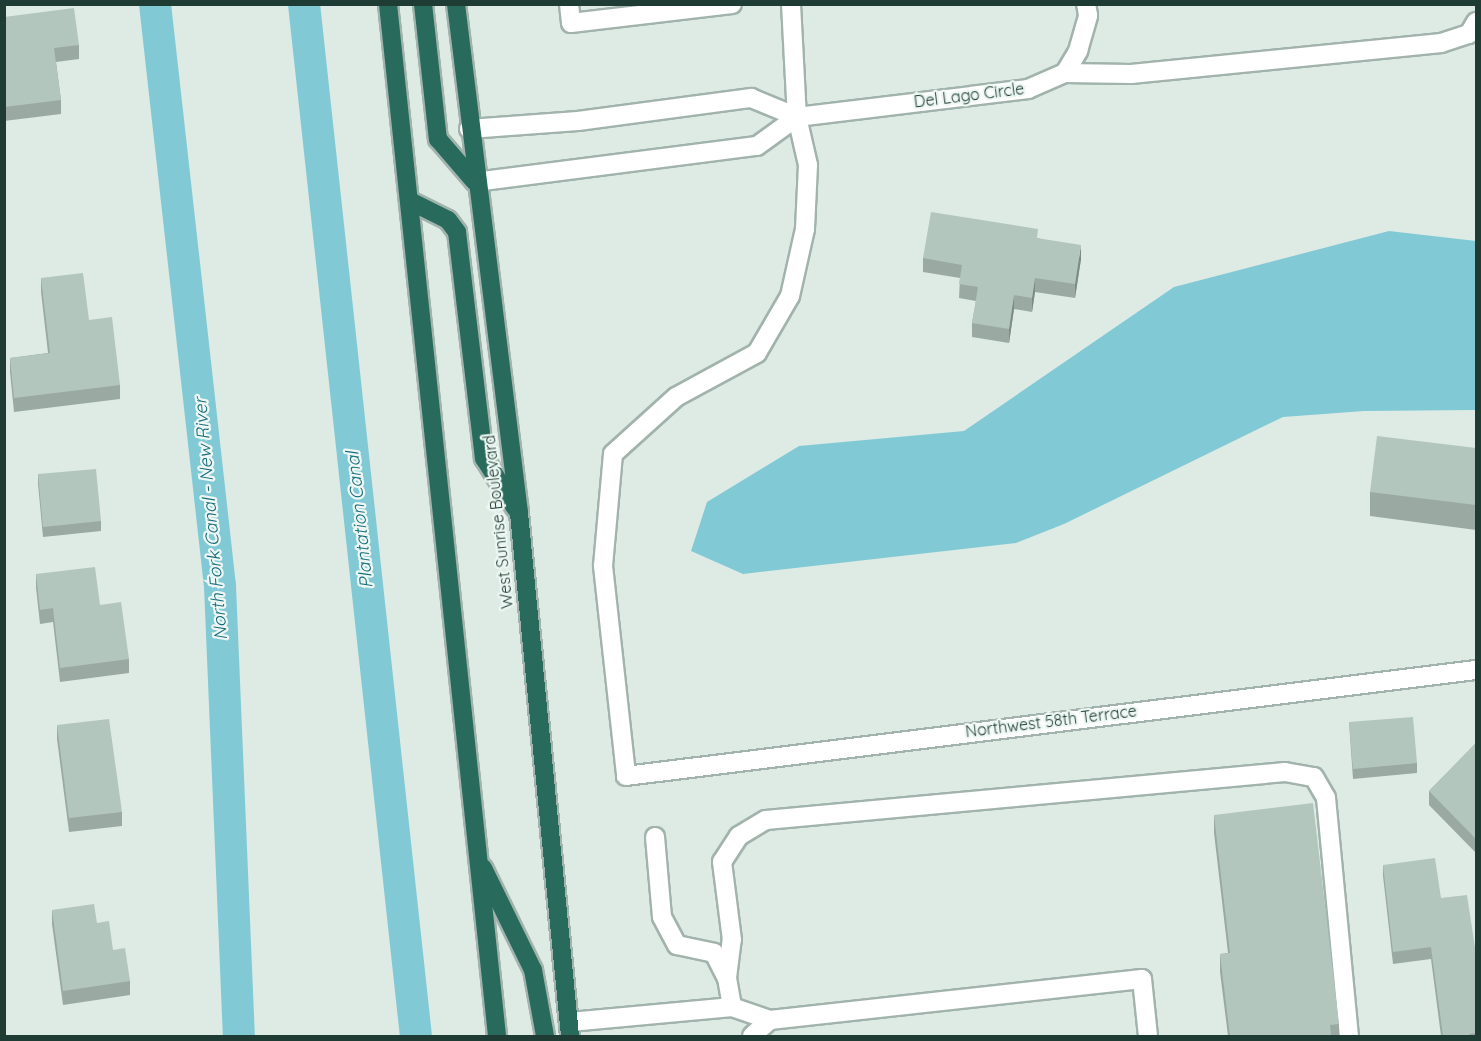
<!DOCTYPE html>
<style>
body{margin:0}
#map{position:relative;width:1481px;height:1041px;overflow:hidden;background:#deebe5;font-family:Quicksand,sans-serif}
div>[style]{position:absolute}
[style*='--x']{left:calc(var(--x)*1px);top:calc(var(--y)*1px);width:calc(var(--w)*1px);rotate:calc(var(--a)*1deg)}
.water>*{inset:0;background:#81cad5}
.canal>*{height:32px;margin:-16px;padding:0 16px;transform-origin:16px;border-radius:16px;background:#81cad5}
.roads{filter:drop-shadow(2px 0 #a1b3ac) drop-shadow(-2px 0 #a1b3ac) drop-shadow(0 2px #a1b3ac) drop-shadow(0 -2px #a1b3ac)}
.minor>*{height:18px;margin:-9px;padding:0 9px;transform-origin:9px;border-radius:9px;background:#fff}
.highway>*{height:18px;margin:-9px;padding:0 9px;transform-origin:9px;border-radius:9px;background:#286a5c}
.wall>*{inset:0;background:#9aaaa3}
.shaded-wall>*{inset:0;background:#7d8b85}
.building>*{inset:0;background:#b3c6be}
span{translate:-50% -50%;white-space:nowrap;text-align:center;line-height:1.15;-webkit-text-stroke:4.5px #eef7f3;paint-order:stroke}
.street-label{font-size:16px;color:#1e3c33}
.water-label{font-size:18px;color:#146c7c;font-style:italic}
.frame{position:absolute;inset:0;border:6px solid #1e3c33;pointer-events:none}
</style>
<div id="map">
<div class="water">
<i style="clip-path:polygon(1389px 231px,1476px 241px,1476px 410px,1364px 411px,1283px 417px,1064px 524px,1016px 543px,743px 574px,691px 551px,707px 502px,799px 446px,964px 431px,1174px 287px)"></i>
</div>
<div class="canal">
<i style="--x:155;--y:4;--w:586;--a:83.63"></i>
<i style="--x:220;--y:586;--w:450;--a:87.6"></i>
<i style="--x:304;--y:4;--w:1038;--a:83.81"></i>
</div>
<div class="roads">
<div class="minor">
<i style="--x:569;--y:4;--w:19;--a:84"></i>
<i style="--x:571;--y:23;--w:162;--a:-6.7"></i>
<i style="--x:791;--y:4;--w:113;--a:87"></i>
<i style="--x:797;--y:117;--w:49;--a:77.1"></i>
<i style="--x:808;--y:165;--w:64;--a:92.7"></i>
<i style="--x:805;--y:229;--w:69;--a:102.6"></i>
<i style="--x:790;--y:296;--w:66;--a:120.1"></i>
<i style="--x:757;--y:353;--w:92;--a:151.5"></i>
<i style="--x:676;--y:397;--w:85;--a:137.9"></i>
<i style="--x:613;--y:454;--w:112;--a:95.1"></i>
<i style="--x:603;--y:566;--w:211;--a:83.7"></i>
<i style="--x:626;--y:776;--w:857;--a:-7.11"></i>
<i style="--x:1065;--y:73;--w:66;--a:0.9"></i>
<i style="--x:1131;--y:74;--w:312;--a:-5.7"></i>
<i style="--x:1441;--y:43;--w:29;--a:-18"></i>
<i style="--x:1469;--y:34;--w:14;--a:-60"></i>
<i style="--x:469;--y:129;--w:109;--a:-4.2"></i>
<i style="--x:578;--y:121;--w:175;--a:-7.6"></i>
<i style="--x:751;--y:98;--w:50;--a:22.4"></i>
<i style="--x:797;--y:117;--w:233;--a:-6.9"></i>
<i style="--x:1028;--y:89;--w:40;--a:-23.4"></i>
<i style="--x:1065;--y:73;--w:26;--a:-59"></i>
<i style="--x:1078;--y:51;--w:37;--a:-74"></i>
<i style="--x:1088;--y:15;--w:11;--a:-100"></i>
<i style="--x:475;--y:182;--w:284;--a:-7.3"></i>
<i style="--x:757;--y:146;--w:49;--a:-35.9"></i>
<i style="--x:655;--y:837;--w:80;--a:85"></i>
<i style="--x:662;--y:917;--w:32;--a:62"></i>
<i style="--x:677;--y:945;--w:38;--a:12"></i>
<i style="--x:714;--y:953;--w:28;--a:63"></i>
<i style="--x:727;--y:978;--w:29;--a:80"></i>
<i style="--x:727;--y:978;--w:38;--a:-83"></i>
<i style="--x:732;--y:940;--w:79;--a:-97.3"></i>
<i style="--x:722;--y:862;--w:31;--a:-57"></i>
<i style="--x:739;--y:836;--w:31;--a:-31"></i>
<i style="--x:766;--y:820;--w:521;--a:-5.28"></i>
<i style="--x:1285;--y:772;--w:29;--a:10"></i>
<i style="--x:1314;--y:777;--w:24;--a:60"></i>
<i style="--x:1326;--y:798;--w:239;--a:84.5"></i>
<i style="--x:570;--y:1022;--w:163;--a:-5.3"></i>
<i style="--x:732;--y:1007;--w:40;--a:18.9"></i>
<i style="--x:752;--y:1036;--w:24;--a:-42"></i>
<i style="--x:770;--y:1020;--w:374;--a:-6.3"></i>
<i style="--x:1142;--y:979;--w:57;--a:84"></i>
</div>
<div class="highway">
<i style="--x:388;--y:4;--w:1038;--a:83.97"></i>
<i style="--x:423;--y:4;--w:136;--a:83.7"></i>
<i style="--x:438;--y:139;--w:57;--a:49.3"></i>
<i style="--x:456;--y:4;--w:513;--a:82.94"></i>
<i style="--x:519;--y:513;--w:525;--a:84.43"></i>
<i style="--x:410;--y:201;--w:42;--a:26.6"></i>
<i style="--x:448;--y:220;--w:15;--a:53"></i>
<i style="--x:457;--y:232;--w:228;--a:83.2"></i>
<i style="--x:484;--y:458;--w:60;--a:57.9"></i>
<i style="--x:483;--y:868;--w:114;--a:63.9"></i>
<i style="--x:533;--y:970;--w:67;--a:79.7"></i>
</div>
</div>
<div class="wall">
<i style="clip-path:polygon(4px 17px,79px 45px,79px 59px,56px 62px,61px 100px,61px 114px,4px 121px)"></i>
<i style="clip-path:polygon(1038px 238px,1081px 259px,1075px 298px,1035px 292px,1032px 312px,1014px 309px,1009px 343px,972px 337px,972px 323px,976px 301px,959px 298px,960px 278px,923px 272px,923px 258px)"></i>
<i style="clip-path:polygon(41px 278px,89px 320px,120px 385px,120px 399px,14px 412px,10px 372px,10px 358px,48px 353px,41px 292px)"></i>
<i style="clip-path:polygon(1476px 448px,1476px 530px,1370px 516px,1370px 492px)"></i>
<i style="clip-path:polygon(38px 474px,101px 521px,101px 531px,43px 537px,38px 484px)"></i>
<i style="clip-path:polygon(36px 574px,100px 605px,129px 659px,129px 673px,60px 682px,53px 622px,40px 624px,36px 588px)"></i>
<i style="clip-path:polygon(1349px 722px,1417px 763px,1417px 773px,1353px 779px)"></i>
<i style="clip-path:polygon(57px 725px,122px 812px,122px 826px,69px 832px,57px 739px)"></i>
<i style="clip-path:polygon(1476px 743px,1476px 853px,1429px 805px,1429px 791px)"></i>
<i style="clip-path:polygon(1214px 815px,1339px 1024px,1339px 1036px,1228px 1036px,1220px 972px,1220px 954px,1228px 953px,1214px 833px)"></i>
<i style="clip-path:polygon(1383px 865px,1441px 898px,1476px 954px,1476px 1036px,1441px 1036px,1431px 959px,1393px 964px,1383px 876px)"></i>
<i style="clip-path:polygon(52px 910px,97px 923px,113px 950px,130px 981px,130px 995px,63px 1005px,52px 924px)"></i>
</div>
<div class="shaded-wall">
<i style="clip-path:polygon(1081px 245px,1081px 259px,1075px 298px,1075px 284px)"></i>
<i style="clip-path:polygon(1035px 278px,1035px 292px,1032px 312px,1032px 298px)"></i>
<i style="clip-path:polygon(1014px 295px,1014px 309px,1009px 343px,1009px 329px)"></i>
</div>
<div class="building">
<i style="clip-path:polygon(74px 8px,79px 45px,54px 48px,61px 100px,4px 107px,4px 17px)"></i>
<i style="clip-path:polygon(931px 212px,1038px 229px,1037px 238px,1081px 245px,1075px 284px,1035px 278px,1032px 298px,1014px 295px,1009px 329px,972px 323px,978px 287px,959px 284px,962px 265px,923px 258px)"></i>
<i style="clip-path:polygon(83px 273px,89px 320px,112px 317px,120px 385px,14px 398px,10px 358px,50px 353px,41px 278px)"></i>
<i style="clip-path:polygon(1377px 436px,1476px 448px,1476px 505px,1370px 492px)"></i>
<i style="clip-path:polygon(96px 469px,101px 521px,43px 527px,38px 474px)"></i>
<i style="clip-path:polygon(95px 567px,100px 605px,121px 602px,129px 659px,60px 668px,53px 608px,40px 610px,36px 574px)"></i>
<i style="clip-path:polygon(1413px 717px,1417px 763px,1353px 769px,1349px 722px)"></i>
<i style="clip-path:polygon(109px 719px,122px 812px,69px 818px,57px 725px)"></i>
<i style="clip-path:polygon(1476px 743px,1476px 839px,1429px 791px)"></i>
<i style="clip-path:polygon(1313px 803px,1339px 1024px,1330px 1025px,1331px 1036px,1230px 1036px,1220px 954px,1230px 953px,1214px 815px)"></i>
<i style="clip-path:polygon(1435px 858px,1441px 898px,1467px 895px,1476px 954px,1476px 1033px,1469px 1034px,1470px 1036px,1443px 1036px,1431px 947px,1393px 952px,1383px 865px)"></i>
<i style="clip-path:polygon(94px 904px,97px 923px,109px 921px,113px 950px,125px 948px,130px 981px,63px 991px,52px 910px)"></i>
</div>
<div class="street-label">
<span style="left:969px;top:95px;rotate:-7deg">Del Lago Circle</span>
<span style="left:498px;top:522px;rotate:-96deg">West Sunrise Boulevard</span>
<span style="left:1051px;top:721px;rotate:-7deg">Northwest 58th Terrace</span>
</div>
<div class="water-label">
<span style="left:211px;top:519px;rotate:-95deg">North Fork Canal - New River</span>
<span style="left:360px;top:520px;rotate:-96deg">Plantation Canal</span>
</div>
<div class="frame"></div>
</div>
